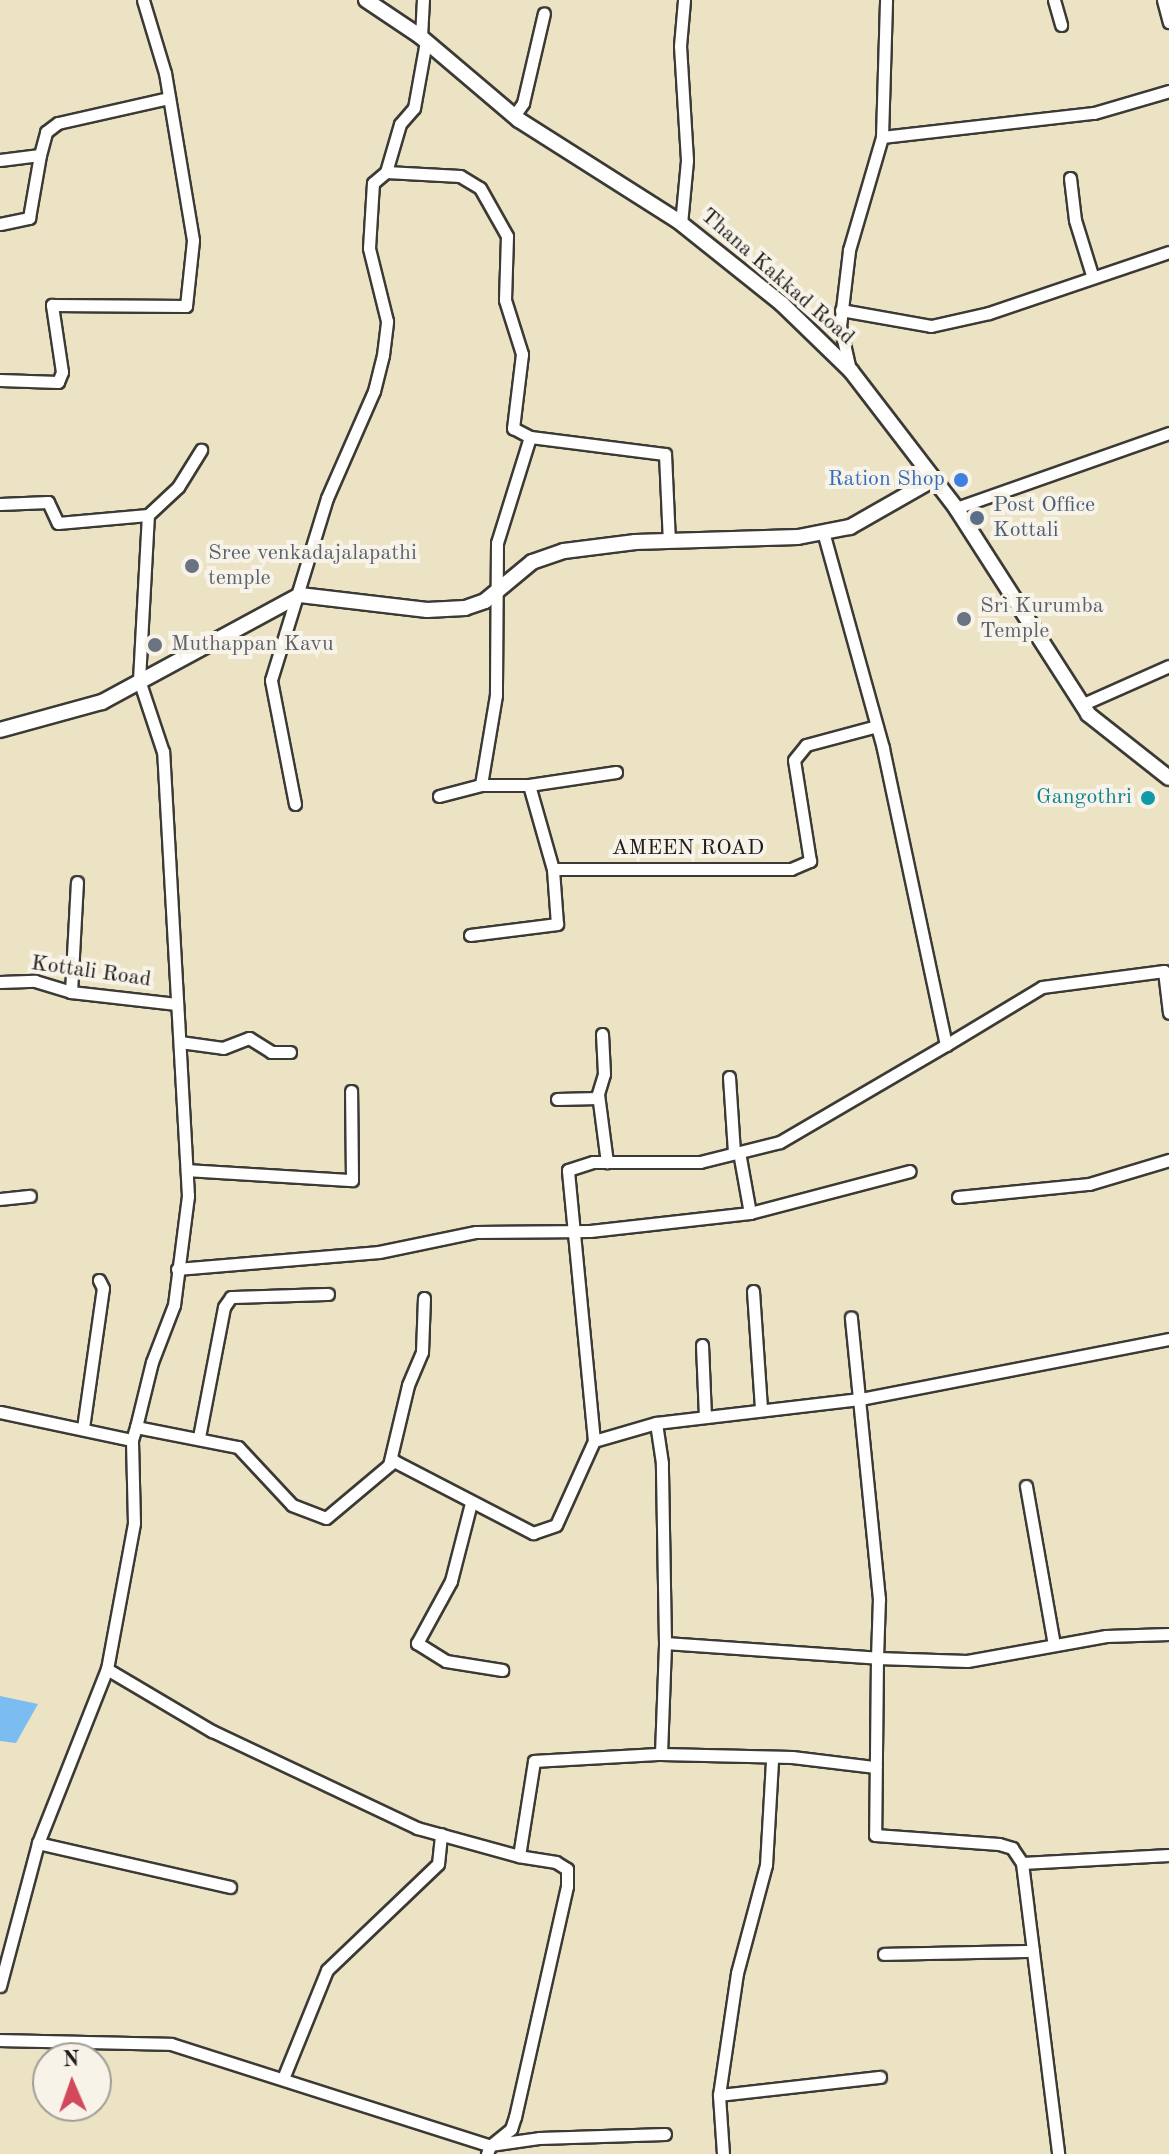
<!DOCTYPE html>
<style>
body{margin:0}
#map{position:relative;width:1169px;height:2154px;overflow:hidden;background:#ece3c4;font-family:"Old Standard TT",serif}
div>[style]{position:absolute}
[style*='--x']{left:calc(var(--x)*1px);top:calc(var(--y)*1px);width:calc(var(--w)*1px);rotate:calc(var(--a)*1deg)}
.water>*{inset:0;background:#7cbdf1}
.roads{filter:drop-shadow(2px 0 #3b3a35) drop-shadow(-2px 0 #3b3a35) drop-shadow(0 2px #3b3a35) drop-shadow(0 -2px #3b3a35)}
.minor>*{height:11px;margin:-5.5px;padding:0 5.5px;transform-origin:5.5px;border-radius:5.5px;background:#fff}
.major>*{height:14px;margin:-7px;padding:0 7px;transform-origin:7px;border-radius:7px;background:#fff}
.dots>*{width:22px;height:22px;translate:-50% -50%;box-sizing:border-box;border:4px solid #f7f3e8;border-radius:50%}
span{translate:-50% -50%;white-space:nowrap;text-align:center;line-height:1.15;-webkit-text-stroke:8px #f7f3e8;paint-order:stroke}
.street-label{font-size:22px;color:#1c1c1c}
.shop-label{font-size:22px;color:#366cbe}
.right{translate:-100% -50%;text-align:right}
.service-label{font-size:22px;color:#4e5e75}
.left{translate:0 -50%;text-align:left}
.worship-label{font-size:22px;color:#5b616d}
.culture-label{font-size:22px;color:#0d838f}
.north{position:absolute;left:32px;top:2042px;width:80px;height:80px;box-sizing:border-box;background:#f7f3e8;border:2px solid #9f9d96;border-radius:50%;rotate:358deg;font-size:22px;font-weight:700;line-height:32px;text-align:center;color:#1c1c1c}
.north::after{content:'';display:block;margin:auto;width:28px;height:36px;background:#d1495b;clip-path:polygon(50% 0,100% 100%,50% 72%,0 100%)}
</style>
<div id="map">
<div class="water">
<i style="clip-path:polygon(0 1696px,38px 1704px,16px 1743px,0 1741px)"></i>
</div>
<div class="roads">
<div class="minor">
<i style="--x:1054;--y:0;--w:26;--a:74"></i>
<i style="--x:1163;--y:0;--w:23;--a:75"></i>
<i style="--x:421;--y:37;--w:37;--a:-87"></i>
<i style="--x:514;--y:116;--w:16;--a:-55"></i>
<i style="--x:523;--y:103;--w:92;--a:-76.9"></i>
<i style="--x:882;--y:137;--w:137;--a:-88.3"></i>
<i style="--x:0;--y:160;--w:40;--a:-7.1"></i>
<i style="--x:40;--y:155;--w:24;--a:-75"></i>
<i style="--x:46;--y:132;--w:15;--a:-37"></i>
<i style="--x:58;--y:123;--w:114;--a:-12.7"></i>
<i style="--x:386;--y:172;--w:74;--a:3.1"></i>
<i style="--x:460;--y:176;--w:23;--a:31"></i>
<i style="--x:480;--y:188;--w:55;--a:60.6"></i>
<i style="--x:507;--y:236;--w:64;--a:91.8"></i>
<i style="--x:505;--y:300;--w:57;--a:72.5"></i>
<i style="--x:522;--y:354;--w:75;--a:96.9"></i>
<i style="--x:513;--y:428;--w:19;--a:28"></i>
<i style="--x:530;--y:437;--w:136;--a:7.2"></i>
<i style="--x:665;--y:454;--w:87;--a:87.4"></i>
<i style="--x:1070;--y:178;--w:42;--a:83.2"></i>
<i style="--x:1075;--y:220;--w:58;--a:72.8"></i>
<i style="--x:0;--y:224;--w:30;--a:-12"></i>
<i style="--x:29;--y:218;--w:64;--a:-80.1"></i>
<i style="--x:681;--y:224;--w:64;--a:-84.6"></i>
<i style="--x:687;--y:160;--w:114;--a:-93.5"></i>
<i style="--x:680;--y:46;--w:46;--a:-85"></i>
<i style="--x:841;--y:310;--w:91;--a:10.1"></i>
<i style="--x:931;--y:326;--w:59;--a:-12.6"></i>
<i style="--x:989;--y:313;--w:190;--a:-18.7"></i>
<i style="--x:850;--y:370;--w:45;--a:-102.8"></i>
<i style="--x:840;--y:326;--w:77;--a:-83.2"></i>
<i style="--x:849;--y:250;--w:118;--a:-73.7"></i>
<i style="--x:882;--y:137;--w:213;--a:-6.5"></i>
<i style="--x:1094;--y:113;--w:78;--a:-16.3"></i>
<i style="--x:0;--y:380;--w:58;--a:2"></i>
<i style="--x:58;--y:382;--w:11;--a:-68"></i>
<i style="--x:62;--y:372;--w:68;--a:-98.5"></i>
<i style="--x:52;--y:305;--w:134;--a:0.4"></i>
<i style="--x:186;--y:306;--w:66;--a:-83.9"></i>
<i style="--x:193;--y:240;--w:169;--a:-99.5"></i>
<i style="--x:165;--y:73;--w:76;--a:-106.8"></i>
<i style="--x:530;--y:437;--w:111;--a:107.3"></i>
<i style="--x:497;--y:543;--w:152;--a:90.4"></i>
<i style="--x:496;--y:695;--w:91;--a:99.5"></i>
<i style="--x:481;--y:785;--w:48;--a:0"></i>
<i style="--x:529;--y:785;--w:88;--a:-8.5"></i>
<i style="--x:0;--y:504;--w:48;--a:-2.4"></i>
<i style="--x:48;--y:502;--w:23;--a:65"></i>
<i style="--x:58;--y:523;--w:90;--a:-5.1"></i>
<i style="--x:148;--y:515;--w:41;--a:-43"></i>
<i style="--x:178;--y:487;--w:44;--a:-58.1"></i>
<i style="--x:956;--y:508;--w:226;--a:-19.4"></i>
<i style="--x:1081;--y:705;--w:96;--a:-23.9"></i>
<i style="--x:529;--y:785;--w:87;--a:74.1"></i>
<i style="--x:553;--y:869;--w:238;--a:0"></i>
<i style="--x:791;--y:869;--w:21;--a:-23"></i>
<i style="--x:810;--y:861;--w:102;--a:-99"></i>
<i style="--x:794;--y:760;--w:19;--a:-51"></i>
<i style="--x:806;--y:745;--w:73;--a:-15"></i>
<i style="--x:439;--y:796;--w:43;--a:-14.7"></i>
<i style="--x:295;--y:804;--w:126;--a:-101"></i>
<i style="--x:271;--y:680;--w:190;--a:-72.9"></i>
<i style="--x:327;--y:498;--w:117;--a:-66.3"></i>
<i style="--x:374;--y:391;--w:37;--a:-76"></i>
<i style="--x:383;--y:355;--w:34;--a:-83"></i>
<i style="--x:387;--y:321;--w:75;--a:-103.9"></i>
<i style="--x:369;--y:248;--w:65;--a:-86.5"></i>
<i style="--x:373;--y:183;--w:17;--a:-40"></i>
<i style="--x:386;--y:172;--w:50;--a:-73.7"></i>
<i style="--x:400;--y:124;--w:21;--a:-49"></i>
<i style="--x:414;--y:108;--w:68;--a:-79.8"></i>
<i style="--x:470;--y:935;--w:88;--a:-7.2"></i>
<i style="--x:557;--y:924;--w:55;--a:-94.2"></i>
<i style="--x:0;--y:982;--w:35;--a:-2"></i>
<i style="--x:35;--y:981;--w:38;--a:17"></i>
<i style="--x:71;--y:992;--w:106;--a:6.5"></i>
<i style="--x:71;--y:992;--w:110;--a:-86.9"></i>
<i style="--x:602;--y:1034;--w:40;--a:87.1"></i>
<i style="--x:604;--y:1074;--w:21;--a:107"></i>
<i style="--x:598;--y:1094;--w:69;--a:82.5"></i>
<i style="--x:180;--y:1042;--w:43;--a:7.9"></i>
<i style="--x:223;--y:1048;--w:28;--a:-21"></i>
<i style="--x:249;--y:1038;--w:26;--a:32"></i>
<i style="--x:271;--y:1052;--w:19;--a:0"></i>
<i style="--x:946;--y:1045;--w:112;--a:-31.1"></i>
<i style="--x:1042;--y:987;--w:123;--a:-7.5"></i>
<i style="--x:1164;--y:971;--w:42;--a:83.2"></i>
<i style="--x:729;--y:1077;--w:76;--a:86.2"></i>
<i style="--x:557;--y:1099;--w:41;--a:-1.4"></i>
<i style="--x:739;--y:1152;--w:62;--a:79.8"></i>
<i style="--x:187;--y:1170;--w:165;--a:3.5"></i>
<i style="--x:352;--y:1180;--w:89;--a:-90.6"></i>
<i style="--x:958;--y:1197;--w:132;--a:-5.7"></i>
<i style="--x:1089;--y:1184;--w:84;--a:-16.7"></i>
<i style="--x:0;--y:1199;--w:30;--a:-6"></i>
<i style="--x:177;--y:1269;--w:203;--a:-4.8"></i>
<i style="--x:379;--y:1252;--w:99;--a:-11.7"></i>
<i style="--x:476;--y:1232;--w:114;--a:-0.5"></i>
<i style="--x:590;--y:1231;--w:161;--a:-6.4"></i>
<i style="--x:750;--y:1213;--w:165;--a:-14.7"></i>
<i style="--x:753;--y:1291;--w:117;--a:86.1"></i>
<i style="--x:702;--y:1345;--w:71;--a:87.6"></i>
<i style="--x:0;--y:1412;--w:135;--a:12"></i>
<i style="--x:132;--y:1440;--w:14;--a:-73"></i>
<i style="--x:136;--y:1427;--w:104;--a:11.1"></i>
<i style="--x:238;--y:1447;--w:79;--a:47"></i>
<i style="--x:292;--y:1505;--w:36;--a:21"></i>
<i style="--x:326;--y:1518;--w:89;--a:-40"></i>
<i style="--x:394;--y:1461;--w:157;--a:27.4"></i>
<i style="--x:533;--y:1533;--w:24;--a:-19"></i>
<i style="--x:556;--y:1525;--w:92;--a:-65.7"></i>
<i style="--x:594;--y:1441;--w:65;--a:-16.2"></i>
<i style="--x:656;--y:1423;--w:205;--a:-6.7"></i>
<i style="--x:860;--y:1399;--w:315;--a:-11"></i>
<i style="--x:136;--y:1427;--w:67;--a:-76.2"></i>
<i style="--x:152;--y:1362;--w:61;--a:-68.9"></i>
<i style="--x:174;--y:1305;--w:110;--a:-82.7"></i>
<i style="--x:188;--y:1196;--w:445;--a:-93.2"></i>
<i style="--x:163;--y:752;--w:76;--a:-108.4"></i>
<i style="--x:139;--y:680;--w:165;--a:-86.9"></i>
<i style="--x:83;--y:1428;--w:141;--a:-81.9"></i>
<i style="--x:103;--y:1288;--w:9;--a:-117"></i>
<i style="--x:199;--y:1437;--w:132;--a:-79.1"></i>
<i style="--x:224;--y:1307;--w:12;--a:-55"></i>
<i style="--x:231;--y:1297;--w:97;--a:-1.8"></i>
<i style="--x:594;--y:1441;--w:272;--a:-95.5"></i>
<i style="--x:568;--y:1170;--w:26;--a:-18"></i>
<i style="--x:593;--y:1162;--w:107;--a:0"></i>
<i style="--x:700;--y:1162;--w:82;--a:-14"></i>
<i style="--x:780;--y:1142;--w:192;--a:-30.3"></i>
<i style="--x:946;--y:1045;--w:304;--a:-102"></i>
<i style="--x:883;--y:748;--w:224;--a:-105.5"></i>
<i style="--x:389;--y:1465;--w:82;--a:-76.6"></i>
<i style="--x:408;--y:1385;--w:36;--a:-67"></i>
<i style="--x:422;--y:1352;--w:54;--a:-87.9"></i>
<i style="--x:1026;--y:1486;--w:161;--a:80"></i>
<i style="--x:471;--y:1503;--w:81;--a:104.4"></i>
<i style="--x:451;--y:1581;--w:71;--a:118.7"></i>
<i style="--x:417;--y:1643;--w:34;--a:32"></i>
<i style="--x:446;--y:1661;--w:57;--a:9.1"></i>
<i style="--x:1169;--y:1634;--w:63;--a:178.2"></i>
<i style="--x:1106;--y:1636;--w:141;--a:169.8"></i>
<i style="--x:967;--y:1661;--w:90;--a:-178.1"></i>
<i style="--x:877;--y:1658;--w:177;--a:90.6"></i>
<i style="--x:875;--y:1835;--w:124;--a:4.2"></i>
<i style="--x:999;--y:1844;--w:14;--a:17"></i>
<i style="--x:1012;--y:1848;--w:18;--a:56"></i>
<i style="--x:1022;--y:1863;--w:147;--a:-3.1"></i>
<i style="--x:665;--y:1643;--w:213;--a:4"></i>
<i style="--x:877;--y:1658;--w:59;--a:-88.1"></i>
<i style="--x:879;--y:1599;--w:283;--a:-95.7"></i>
<i style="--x:107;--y:1669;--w:122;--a:30.6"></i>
<i style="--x:212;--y:1731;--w:227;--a:25.3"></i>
<i style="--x:417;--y:1828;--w:106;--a:15.4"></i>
<i style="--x:519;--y:1856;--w:96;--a:-81"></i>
<i style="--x:534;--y:1761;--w:127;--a:-3.2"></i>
<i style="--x:661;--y:1754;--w:111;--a:-87.9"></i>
<i style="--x:665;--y:1643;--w:180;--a:-91"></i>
<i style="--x:662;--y:1463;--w:40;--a:-98.5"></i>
<i style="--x:661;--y:1754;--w:131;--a:1.3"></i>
<i style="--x:792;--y:1757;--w:84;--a:6.9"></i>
<i style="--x:38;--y:1843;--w:197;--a:12.9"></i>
<i style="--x:1022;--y:1863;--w:293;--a:82.9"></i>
<i style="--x:884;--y:1954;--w:149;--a:-1.2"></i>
<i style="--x:0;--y:1986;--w:148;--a:-75.1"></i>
<i style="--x:38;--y:1843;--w:187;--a:-68.4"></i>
<i style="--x:107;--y:1669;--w:148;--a:-79.5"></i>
<i style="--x:134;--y:1523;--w:83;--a:-91.4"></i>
<i style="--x:0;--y:2040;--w:171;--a:1.3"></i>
<i style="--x:171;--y:2044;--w:335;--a:17.7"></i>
<i style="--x:490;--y:2146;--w:9;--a:111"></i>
<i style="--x:284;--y:2076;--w:114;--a:-67.9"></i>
<i style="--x:327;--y:1970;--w:153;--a:-43.7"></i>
<i style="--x:438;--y:1864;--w:30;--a:-84"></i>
<i style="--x:719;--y:2095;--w:162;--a:-6.4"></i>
<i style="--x:490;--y:2145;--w:49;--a:-8.1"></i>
<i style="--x:539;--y:2138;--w:126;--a:-1.8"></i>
<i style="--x:490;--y:2146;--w:27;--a:-39"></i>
<i style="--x:511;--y:2129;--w:13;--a:-72"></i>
<i style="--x:515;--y:2117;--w:237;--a:-77.3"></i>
<i style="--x:567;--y:1886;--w:17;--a:-90"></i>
<i style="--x:567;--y:1869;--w:13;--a:-148"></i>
<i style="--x:556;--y:1862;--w:37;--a:-171"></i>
<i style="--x:723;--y:2154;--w:59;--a:-93.9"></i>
<i style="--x:719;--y:2095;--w:123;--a:-81.6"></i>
<i style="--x:737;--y:1973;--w:112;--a:-75"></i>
<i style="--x:766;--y:1865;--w:105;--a:-86.7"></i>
</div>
<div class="major">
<i style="--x:366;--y:0;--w:66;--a:33.9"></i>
<i style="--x:421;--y:37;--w:128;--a:40.3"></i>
<i style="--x:519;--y:120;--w:188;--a:32.4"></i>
<i style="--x:678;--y:221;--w:133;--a:38.6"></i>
<i style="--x:782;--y:304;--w:96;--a:44.2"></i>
<i style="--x:851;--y:371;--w:173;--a:52.5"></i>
<i style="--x:956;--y:508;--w:245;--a:57.3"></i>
<i style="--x:1088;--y:714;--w:103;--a:38.3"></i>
<i style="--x:0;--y:730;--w:106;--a:-15.4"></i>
<i style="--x:102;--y:702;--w:225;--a:-28.4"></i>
<i style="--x:300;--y:595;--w:128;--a:6.7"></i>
<i style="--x:427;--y:610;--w:38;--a:-3"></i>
<i style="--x:465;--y:608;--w:21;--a:-19"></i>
<i style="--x:485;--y:601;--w:61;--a:-39.7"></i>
<i style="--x:532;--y:562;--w:34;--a:-19"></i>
<i style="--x:564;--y:551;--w:72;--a:-7.2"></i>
<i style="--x:635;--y:542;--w:163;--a:-1.8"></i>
<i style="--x:798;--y:537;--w:53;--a:-10.9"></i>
<i style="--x:850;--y:527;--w:97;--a:-29.7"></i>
</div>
</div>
<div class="dots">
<i style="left:961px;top:480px;background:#3f7fe0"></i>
<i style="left:977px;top:518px;background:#5c6f8a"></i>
<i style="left:192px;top:566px;background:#6b7280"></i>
<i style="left:964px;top:619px;background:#6b7280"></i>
<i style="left:155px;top:645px;background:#6b7280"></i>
<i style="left:1148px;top:798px;background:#0f9aa8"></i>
</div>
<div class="street-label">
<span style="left:777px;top:277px;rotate:41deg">Thana Kakkad Road</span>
<span style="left:688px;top:849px">AMEEN ROAD</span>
<span style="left:91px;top:972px;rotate:8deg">Kottali Road</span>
</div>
<div class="shop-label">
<span class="right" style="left:945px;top:480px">Ration Shop</span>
</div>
<div class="service-label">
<span class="left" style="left:993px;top:518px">Post Office<br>Kottali</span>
</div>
<div class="worship-label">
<span class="left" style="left:208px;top:566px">Sree venkadajalapathi<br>temple</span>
<span class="left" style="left:980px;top:619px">Sri Kurumba<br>Temple</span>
<span class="left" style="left:171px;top:645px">Muthappan Kavu</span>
</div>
<div class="culture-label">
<span class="right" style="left:1132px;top:798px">Gangothri</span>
</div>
<div class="north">N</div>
</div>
